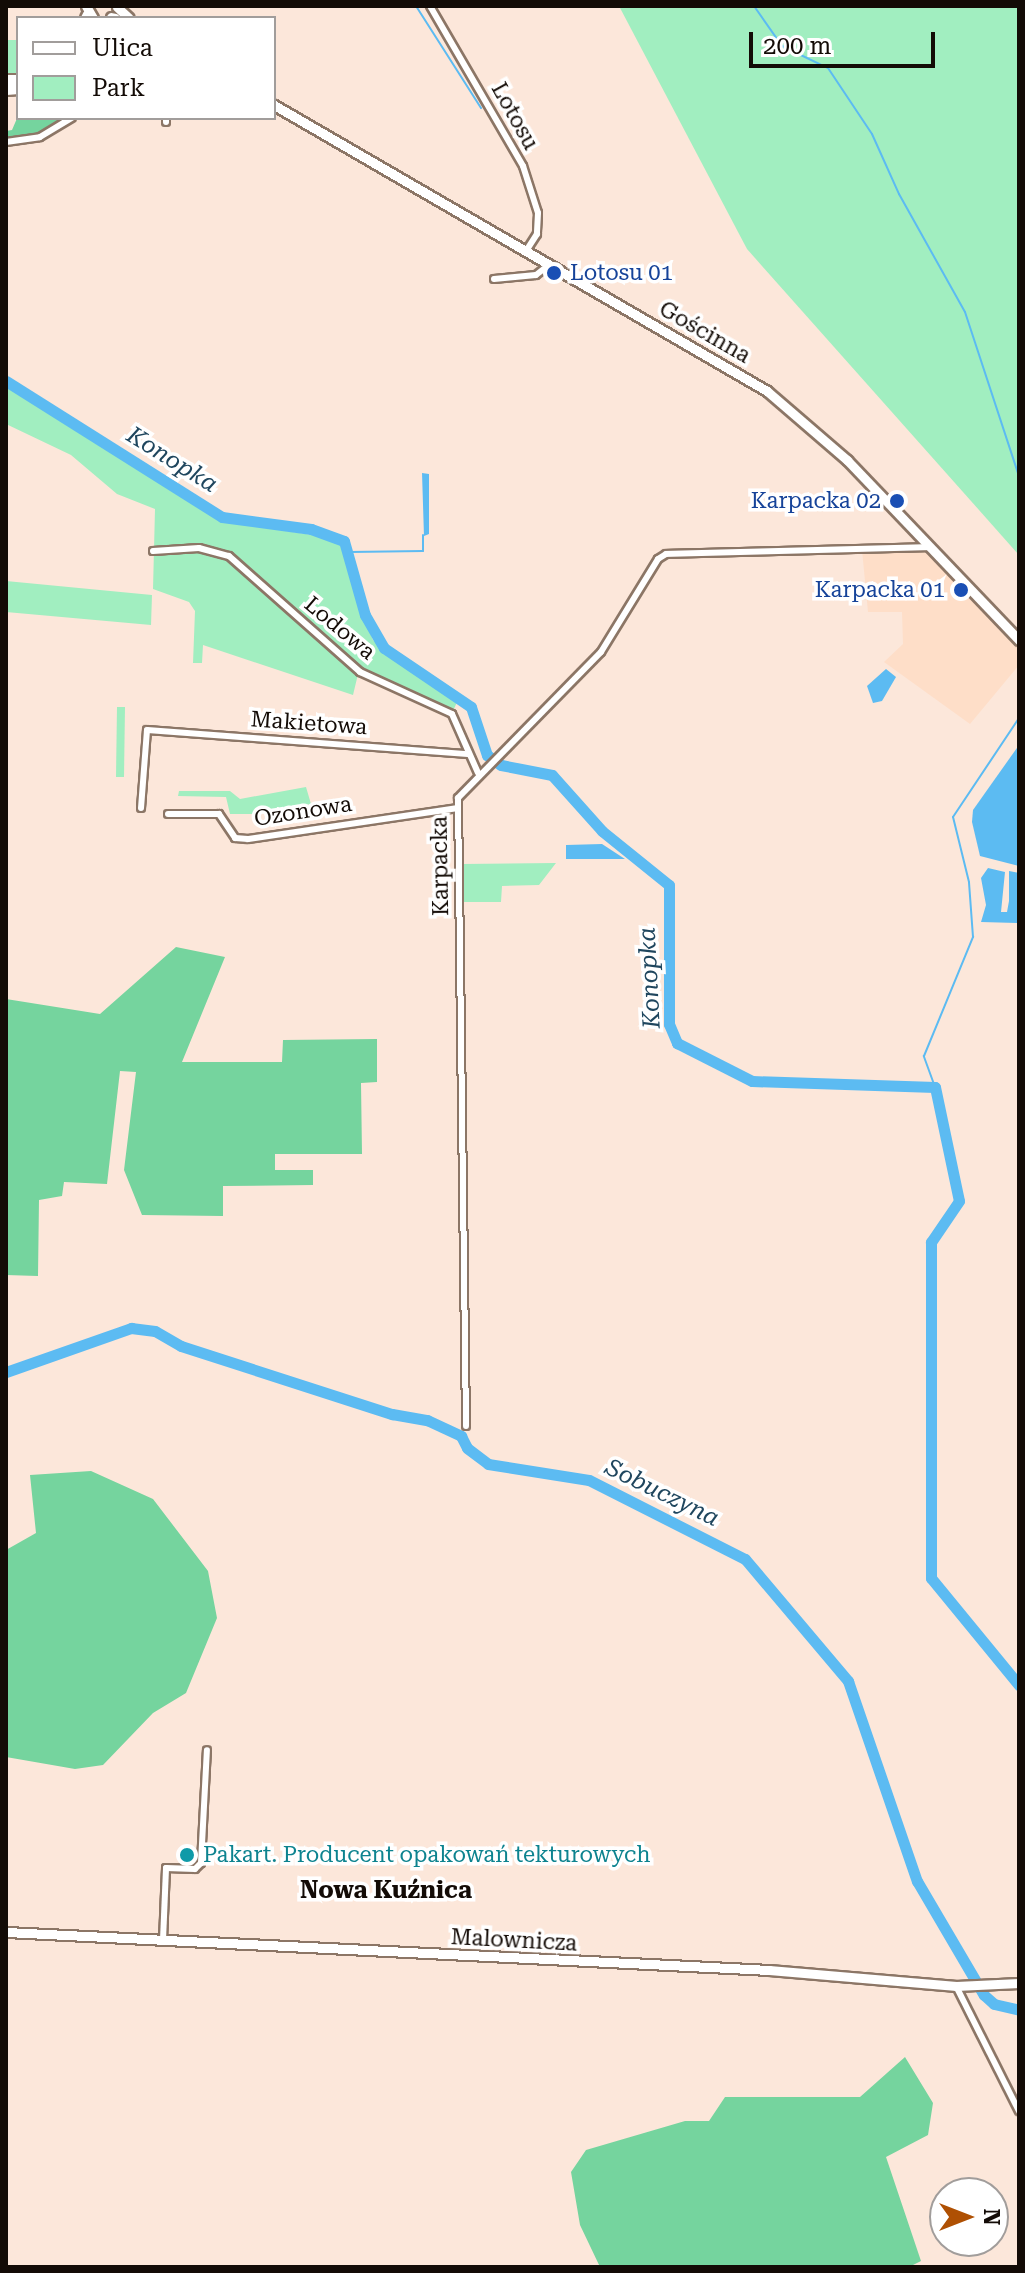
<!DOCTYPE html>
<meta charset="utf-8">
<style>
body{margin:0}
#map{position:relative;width:1025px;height:2273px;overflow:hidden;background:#fce7da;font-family:"Roboto Serif",serif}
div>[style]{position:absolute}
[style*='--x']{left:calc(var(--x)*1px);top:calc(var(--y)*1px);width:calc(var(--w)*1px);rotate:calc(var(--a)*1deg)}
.built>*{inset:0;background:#fedec8}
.green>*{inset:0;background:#a1eec0}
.forest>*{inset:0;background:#75d49e}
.water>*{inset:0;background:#5cbbf2}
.stream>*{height:2px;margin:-1px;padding:0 1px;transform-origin:1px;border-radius:1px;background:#5cbbf2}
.river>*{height:11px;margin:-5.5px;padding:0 5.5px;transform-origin:5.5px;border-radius:5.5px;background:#5cbbf2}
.roads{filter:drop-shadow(2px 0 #8c7666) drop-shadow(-2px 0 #8c7666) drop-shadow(0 2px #8c7666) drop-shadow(0 -2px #8c7666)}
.street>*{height:6px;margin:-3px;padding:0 3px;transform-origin:3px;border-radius:3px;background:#fff}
.secondary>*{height:9px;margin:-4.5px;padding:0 4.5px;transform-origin:4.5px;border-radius:4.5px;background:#fff}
.highway>*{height:11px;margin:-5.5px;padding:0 5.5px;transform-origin:5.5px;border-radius:5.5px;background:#fff}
.dots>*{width:22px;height:22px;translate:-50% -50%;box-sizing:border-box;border:4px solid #fff;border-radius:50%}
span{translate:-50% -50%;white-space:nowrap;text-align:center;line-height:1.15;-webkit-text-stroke:7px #fff;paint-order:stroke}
.street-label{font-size:22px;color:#130b06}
.transit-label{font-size:22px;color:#164399}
.left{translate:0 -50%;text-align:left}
.right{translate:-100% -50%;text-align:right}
.culture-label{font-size:22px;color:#0d838f}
.water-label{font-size:24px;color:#1f465e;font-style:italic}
.neighbourhood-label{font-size:24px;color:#130b06;font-weight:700}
.frame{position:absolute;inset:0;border:8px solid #130b06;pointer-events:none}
.legend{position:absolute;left:16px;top:16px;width:260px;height:104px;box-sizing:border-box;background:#fff;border:2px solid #a19d9b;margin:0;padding:10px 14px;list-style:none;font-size:24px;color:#130b06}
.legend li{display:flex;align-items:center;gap:16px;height:40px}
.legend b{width:40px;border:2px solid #a19d9b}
.north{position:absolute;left:929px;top:2177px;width:80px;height:80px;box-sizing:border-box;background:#fff;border:2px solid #a19d9b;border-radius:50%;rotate:90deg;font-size:22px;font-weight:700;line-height:32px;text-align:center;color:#130b06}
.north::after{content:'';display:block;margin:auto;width:28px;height:36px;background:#af5003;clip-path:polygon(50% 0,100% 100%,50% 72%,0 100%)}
.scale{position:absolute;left:749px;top:32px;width:186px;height:36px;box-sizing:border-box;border:4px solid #130b06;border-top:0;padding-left:10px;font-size:24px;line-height:28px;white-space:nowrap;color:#130b06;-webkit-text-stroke:6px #fff;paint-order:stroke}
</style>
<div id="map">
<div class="built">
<i style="clip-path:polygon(930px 547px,1019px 640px,1019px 665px,970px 724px,884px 662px,903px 644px,902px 612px,868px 612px,862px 550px)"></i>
</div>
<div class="green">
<i style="clip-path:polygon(619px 6px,1019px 6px,1019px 555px,747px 249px)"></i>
<i style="clip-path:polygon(6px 40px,18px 40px,18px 75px,6px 76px)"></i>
<i style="clip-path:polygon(6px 385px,31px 395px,222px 521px,338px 539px,345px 547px,357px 603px,373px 640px,458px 700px,453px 711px,359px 670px,353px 695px,203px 645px,202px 663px,193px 663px,195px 611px,189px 602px,153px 589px,155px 509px,117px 494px,71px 455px,6px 424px)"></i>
<i style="clip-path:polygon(6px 581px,152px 595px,151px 625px,6px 612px)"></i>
<i style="clip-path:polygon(117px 707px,125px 707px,124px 777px,116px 777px)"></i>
<i style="clip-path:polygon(306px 787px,311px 804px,253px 814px,230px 814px,226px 797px,178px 796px,179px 791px,230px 791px,240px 799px)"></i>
<i style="clip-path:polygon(556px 863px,539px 885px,502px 886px,501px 902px,462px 902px,462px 864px)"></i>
</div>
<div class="forest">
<i style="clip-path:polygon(18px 116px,18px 118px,67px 118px,35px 136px,6px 139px,6px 131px,12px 130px)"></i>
<i style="clip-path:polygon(176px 947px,225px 957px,182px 1062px,282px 1062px,283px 1040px,377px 1039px,377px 1082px,361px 1083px,362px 1154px,275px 1154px,275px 1170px,313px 1170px,313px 1185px,223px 1186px,223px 1216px,142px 1215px,124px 1170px,136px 1072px,120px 1071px,107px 1184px,64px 1182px,62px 1196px,39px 1200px,38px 1276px,6px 1275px,6px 999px,100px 1014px)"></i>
<i style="clip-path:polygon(91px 1471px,153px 1499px,208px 1571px,217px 1618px,186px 1693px,153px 1713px,103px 1765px,75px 1769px,6px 1757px,6px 1550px,36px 1533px,30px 1475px)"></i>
<i style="clip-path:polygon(905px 2057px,933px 2103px,928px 2135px,886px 2157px,921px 2261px,909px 2267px,600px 2267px,580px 2225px,571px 2172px,586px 2150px,685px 2121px,709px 2121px,725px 2097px,860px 2097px)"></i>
</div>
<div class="water">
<i style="clip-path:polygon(422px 473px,429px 474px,429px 534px,424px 536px)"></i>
<i style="clip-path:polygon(886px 669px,896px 677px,882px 701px,873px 703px,867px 686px)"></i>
<i style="clip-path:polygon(1019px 745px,1019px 866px,980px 856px,972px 822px,973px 810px)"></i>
<i style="clip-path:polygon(602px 844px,625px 859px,566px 859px,566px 845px)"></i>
<i style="clip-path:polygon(988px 868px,1005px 872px,1001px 912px,1007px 912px,1009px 901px,1009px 871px,1019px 873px,1017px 923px,981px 922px,986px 905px,981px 878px)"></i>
</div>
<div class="stream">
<i style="--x:416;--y:6;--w:121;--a:57.5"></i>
<i style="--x:754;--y:6;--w:49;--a:55"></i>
<i style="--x:782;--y:46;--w:51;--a:25.6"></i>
<i style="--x:828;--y:68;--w:79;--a:56.3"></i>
<i style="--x:872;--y:134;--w:66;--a:65.8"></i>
<i style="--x:899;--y:194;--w:135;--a:60.8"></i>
<i style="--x:965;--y:312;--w:173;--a:71.8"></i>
<i style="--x:350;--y:552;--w:73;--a:-0.8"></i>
<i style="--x:423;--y:551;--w:16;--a:-90"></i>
<i style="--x:935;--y:1087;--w:33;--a:-110"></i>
<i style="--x:924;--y:1056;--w:129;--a:-67.6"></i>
<i style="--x:973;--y:937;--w:55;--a:-94.2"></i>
<i style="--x:969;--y:882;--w:67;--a:-103.8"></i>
<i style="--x:953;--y:817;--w:119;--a:-56.3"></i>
</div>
<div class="river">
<i style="--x:6;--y:381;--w:255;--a:32.2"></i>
<i style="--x:222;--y:517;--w:90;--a:7.7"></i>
<i style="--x:311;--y:529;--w:35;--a:20"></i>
<i style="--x:344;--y:541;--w:77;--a:74.2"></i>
<i style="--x:365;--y:615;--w:38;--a:60"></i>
<i style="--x:384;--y:648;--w:105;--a:34.1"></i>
<i style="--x:471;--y:707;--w:51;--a:71.6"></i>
<i style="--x:487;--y:755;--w:17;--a:36"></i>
<i style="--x:501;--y:765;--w:52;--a:11.1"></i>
<i style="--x:552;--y:775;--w:75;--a:48.2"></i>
<i style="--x:602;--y:831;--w:86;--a:38.9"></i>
<i style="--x:669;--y:885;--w:139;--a:90"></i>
<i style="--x:669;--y:1024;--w:21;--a:67"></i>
<i style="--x:677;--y:1043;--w:84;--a:26.9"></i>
<i style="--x:752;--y:1081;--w:183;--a:1.9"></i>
<i style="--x:935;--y:1087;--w:116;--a:78.1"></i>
<i style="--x:959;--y:1201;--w:50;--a:124.3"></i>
<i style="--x:931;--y:1242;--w:336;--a:90"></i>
<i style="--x:931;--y:1578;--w:139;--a:50.6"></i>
<i style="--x:6;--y:1372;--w:133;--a:-19.4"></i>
<i style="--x:131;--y:1328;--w:24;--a:7"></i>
<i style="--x:155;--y:1331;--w:30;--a:30"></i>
<i style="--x:181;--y:1346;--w:222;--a:17.9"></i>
<i style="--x:392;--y:1414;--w:36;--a:10"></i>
<i style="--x:427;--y:1420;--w:38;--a:25"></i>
<i style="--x:461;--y:1436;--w:13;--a:63"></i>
<i style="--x:467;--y:1448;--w:26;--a:37"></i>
<i style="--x:488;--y:1464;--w:102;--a:9"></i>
<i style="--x:589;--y:1480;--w:175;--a:26.9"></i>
<i style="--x:745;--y:1559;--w:160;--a:49.8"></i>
<i style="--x:848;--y:1681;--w:212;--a:71"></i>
<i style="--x:917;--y:1881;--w:132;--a:59.6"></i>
<i style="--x:984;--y:1995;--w:13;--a:42"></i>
<i style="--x:994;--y:2004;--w:26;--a:13"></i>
</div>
<div class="roads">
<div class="street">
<i style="--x:430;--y:6;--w:185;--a:59.8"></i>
<i style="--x:523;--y:166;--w:49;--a:72.3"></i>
<i style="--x:538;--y:213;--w:21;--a:93"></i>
<i style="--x:537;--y:234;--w:20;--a:123"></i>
<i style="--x:166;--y:122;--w:4;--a:-90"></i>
<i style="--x:6;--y:142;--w:34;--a:-8"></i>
<i style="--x:40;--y:137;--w:37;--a:-31"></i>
<i style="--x:494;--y:279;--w:42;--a:-5.4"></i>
<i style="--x:536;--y:275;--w:18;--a:-38"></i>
<i style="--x:153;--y:551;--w:46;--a:-3.7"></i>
<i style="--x:199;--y:548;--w:31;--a:15"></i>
<i style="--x:229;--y:556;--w:175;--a:41.5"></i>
<i style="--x:360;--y:672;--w:101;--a:24.5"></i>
<i style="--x:452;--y:714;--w:64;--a:66.2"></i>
<i style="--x:141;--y:808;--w:78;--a:-85.6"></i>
<i style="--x:147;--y:730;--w:322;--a:4.3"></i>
<i style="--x:168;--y:814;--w:51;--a:0"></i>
<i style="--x:219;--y:814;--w:29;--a:56"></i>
<i style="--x:235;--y:838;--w:13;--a:4"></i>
<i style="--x:248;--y:839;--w:211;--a:-8.4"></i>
<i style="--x:466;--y:1426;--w:628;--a:-90.73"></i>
<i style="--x:458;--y:798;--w:204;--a:-45.6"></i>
<i style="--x:601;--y:652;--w:109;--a:-58.5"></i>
<i style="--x:658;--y:559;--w:9;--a:-32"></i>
<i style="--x:666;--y:554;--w:264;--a:-1.5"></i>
<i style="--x:163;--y:1940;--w:72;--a:-87.6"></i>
<i style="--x:166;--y:1868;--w:29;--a:2"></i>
<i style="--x:195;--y:1869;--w:8;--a:-45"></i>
<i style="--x:201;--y:1863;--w:113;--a:-87"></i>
<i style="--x:956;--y:1986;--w:140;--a:63.3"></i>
</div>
<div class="secondary">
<i style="--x:86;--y:6;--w:14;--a:60"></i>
<i style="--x:117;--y:7;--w:16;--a:43"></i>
<i style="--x:111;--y:17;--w:4;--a:14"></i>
<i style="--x:274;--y:105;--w:570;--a:30.12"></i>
<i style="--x:767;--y:391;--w:106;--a:40.8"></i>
<i style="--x:847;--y:460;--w:249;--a:46.3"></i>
<i style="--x:6;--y:1932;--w:764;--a:2.85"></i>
<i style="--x:769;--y:1970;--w:188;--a:4.9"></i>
<i style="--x:956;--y:1986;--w:63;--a:-2.7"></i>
</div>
<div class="highway">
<i style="--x:86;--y:18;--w:4;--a:-63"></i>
<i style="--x:6;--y:80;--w:12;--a:0"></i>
<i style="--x:6;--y:89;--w:12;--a:-5"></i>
</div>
</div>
<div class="dots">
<i style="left:554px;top:273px;background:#1a4fb4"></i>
<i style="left:897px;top:501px;background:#1a4fb4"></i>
<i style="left:961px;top:590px;background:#1a4fb4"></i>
<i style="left:187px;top:1855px;background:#0f9aa8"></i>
</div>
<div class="street-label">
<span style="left:515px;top:116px;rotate:61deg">Lotosu</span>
<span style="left:705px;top:332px;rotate:30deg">Gościnna</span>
<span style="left:340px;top:628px;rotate:40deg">Lodowa</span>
<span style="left:309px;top:723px;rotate:4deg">Makietowa</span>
<span style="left:303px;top:811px;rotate:-9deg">Ozonowa</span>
<span style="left:440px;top:866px;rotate:-91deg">Karpacka</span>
<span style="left:514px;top:1940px;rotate:3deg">Malownicza</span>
</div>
<div class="transit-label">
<span class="left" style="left:570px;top:273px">Lotosu 01</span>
<span class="right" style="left:881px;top:501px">Karpacka 02</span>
<span class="right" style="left:945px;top:590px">Karpacka 01</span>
</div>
<div class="culture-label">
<span class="left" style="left:203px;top:1855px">Pakart. Producent opakowań tekturowych</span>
</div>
<div class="water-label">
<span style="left:172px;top:460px;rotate:32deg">Konopka</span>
<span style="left:650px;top:978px;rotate:-93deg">Konopka</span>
<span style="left:662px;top:1493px;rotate:26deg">Sobuczyna</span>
</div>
<div class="neighbourhood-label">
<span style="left:386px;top:1891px">Nowa Kuźnica</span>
</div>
<div class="frame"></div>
<ul class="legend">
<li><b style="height:10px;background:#fff"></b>Ulica</li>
<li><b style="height:22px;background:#a1eec0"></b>Park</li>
</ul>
<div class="north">N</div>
<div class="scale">200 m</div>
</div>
